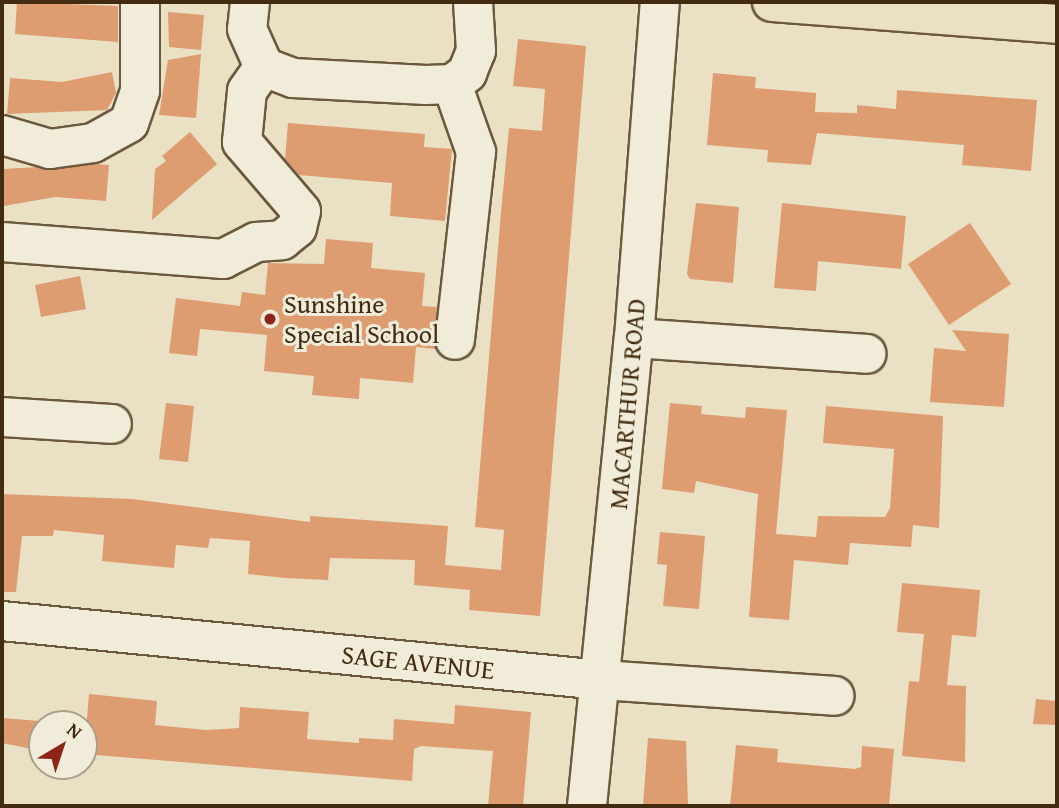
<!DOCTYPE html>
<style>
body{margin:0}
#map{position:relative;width:1059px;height:808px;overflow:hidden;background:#eae1c5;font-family:"Gentium Book Plus",serif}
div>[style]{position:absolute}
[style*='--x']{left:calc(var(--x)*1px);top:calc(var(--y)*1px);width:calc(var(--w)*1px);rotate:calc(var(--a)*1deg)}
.building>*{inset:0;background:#de9c71}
.roads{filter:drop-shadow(2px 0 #6c583d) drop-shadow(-2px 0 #6c583d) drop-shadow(0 2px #6c583d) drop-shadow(0 -2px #6c583d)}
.minor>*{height:38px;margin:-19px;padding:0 19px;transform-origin:19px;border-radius:19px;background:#f1ecd9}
.major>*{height:38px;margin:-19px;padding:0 19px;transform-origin:19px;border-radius:19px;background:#eae1c5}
.dots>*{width:19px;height:19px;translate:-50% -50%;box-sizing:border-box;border:4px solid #f1ecd9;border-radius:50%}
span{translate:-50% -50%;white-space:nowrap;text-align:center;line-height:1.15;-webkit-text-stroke:6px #f1ecd9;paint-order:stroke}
.poi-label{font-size:26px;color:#422b10}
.left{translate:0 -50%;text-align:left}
.street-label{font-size:26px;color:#422b10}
.frame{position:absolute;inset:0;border:4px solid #422b10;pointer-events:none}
.north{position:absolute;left:28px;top:710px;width:70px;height:70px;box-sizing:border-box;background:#f1ecd9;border:2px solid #ab9f89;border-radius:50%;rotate:39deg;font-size:19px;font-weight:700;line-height:28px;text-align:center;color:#422b10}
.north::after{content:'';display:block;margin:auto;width:24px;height:32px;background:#8f2418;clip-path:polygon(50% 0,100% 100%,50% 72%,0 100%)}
</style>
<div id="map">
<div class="building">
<i style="clip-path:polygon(17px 2px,118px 6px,118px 42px,15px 34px)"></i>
<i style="clip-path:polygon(168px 12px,204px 15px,201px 50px,169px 47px)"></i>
<i style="clip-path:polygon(518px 39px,586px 46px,540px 616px,469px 610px,470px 590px,414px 585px,415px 560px,330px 558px,328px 580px,286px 578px,248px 574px,250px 541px,210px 538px,208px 548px,176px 545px,174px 568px,102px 561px,104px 535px,54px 530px,53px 536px,22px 536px,16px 592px,2px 592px,2px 494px,132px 499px,310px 522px,310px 516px,448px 526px,445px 565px,501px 570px,504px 530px,475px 527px,501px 212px,509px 128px,542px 131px,545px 89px,513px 86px)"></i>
<i style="clip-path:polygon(201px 54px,196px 118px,159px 115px,168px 60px)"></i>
<i style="clip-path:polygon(112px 72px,116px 93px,107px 110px,7px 114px,10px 78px,62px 82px)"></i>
<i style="clip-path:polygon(713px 73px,756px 77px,755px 88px,816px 93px,815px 112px,857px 113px,857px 105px,896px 109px,897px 90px,1037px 100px,1031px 171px,962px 165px,964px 145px,817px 133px,811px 165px,767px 162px,768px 150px,707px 145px)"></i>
<i style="clip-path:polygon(288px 123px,425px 134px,424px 147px,452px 149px,445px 221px,390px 216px,392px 183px,299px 175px,285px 159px)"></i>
<i style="clip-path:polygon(190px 132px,217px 164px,152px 220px,155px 169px,166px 161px,162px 156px)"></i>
<i style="clip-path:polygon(97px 164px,109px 165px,106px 201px,55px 197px,4px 206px,2px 169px)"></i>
<i style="clip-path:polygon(696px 203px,739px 207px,733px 283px,690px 279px,687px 274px)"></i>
<i style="clip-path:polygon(782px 203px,906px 216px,901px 269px,818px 261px,816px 291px,774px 288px)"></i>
<i style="clip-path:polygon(970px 223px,1011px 284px,949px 325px,908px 264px)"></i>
<i style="clip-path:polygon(326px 239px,373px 243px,371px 268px,425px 273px,422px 306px,437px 307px,435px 349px,416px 347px,413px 383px,360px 378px,359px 399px,312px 395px,314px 376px,264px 371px,267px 335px,200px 329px,197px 356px,169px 353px,176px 298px,240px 306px,242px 292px,265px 295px,268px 263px,324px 264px)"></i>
<i style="clip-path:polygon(80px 276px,86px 309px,41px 317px,35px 285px)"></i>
<i style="clip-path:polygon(952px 330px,1009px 334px,1004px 407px,930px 402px,934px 348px,966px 351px)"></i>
<i style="clip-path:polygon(166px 403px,194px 406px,188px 462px,159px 459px)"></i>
<i style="clip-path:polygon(670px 403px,702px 406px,701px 414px,745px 418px,746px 407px,787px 410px,776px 534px,816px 537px,818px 516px,885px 517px,890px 508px,894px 449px,823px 443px,826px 406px,943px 416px,939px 528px,913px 525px,911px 547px,850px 543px,848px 565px,794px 560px,789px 620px,749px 617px,758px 494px,696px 481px,694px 493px,662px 489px)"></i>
<i style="clip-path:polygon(660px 532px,705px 536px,699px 609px,663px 606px,667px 565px,657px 564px)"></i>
<i style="clip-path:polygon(902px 583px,980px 590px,976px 637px,952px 635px,947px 685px,966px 686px,965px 762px,902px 756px,909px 681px,919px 682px,924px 634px,897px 632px)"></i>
<i style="clip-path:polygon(89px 694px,157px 701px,155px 725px,206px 730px,239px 728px,240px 707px,309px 712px,307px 739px,359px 743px,359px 738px,393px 740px,394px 719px,454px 724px,455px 705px,531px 712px,523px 806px,488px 806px,493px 751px,421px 746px,414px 749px,412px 781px,84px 754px)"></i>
<i style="clip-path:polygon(1036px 699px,1057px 701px,1057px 725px,1033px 724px)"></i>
<i style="clip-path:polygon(2px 718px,40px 721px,37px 750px,2px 743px)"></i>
<i style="clip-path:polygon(648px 738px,686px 741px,688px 806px,643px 806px)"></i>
<i style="clip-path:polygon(736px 745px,778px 749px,777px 762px,855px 769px,861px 767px,862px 746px,894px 749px,889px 806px,730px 806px)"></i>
</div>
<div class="roads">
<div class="minor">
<i style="--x:250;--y:2;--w:27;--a:96"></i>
<i style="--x:247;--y:29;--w:42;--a:65.9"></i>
<i style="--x:264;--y:67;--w:31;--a:21"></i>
<i style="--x:293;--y:78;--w:133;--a:3"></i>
<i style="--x:426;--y:85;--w:26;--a:-2"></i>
<i style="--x:452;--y:84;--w:19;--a:-36"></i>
<i style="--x:467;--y:73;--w:24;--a:-68"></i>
<i style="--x:476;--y:51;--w:49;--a:-93.5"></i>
<i style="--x:452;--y:84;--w:72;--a:70.6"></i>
<i style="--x:476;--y:152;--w:189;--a:96.4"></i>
<i style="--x:2;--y:135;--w:50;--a:16.3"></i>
<i style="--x:50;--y:149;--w:43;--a:-7.9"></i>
<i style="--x:93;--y:143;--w:41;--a:-29.1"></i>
<i style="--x:129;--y:123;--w:34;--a:-71"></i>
<i style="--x:140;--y:91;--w:89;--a:-90"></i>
<i style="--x:2;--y:242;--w:222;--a:4.4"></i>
<i style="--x:223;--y:259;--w:37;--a:-27"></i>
<i style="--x:256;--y:242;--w:26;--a:-4"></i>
<i style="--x:282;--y:240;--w:19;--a:-39"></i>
<i style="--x:297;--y:228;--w:17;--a:-77"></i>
<i style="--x:301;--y:211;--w:91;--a:-130.5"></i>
<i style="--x:242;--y:142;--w:51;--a:-84.4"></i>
<i style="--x:247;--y:91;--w:29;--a:-55"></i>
<i style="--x:634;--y:338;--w:233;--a:3.9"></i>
<i style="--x:2;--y:417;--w:110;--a:3.6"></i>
<i style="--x:2;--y:621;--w:603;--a:5.62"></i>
<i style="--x:602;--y:680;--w:233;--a:3.9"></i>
<i style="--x:587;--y:806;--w:470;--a:-84.3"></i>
<i style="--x:634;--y:338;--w:337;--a:-85.6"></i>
</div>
<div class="major">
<i style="--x:772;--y:2;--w:286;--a:4.4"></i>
</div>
</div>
<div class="dots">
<i style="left:270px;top:319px;background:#8f2418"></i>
</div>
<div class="poi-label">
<span class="left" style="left:284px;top:319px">Sunshine<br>Special School</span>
</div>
<div class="street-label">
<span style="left:627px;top:404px;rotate:-85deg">MACARTHUR ROAD</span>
<span style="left:418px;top:662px;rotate:6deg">SAGE AVENUE</span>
</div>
<div class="frame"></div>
<div class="north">N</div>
</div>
